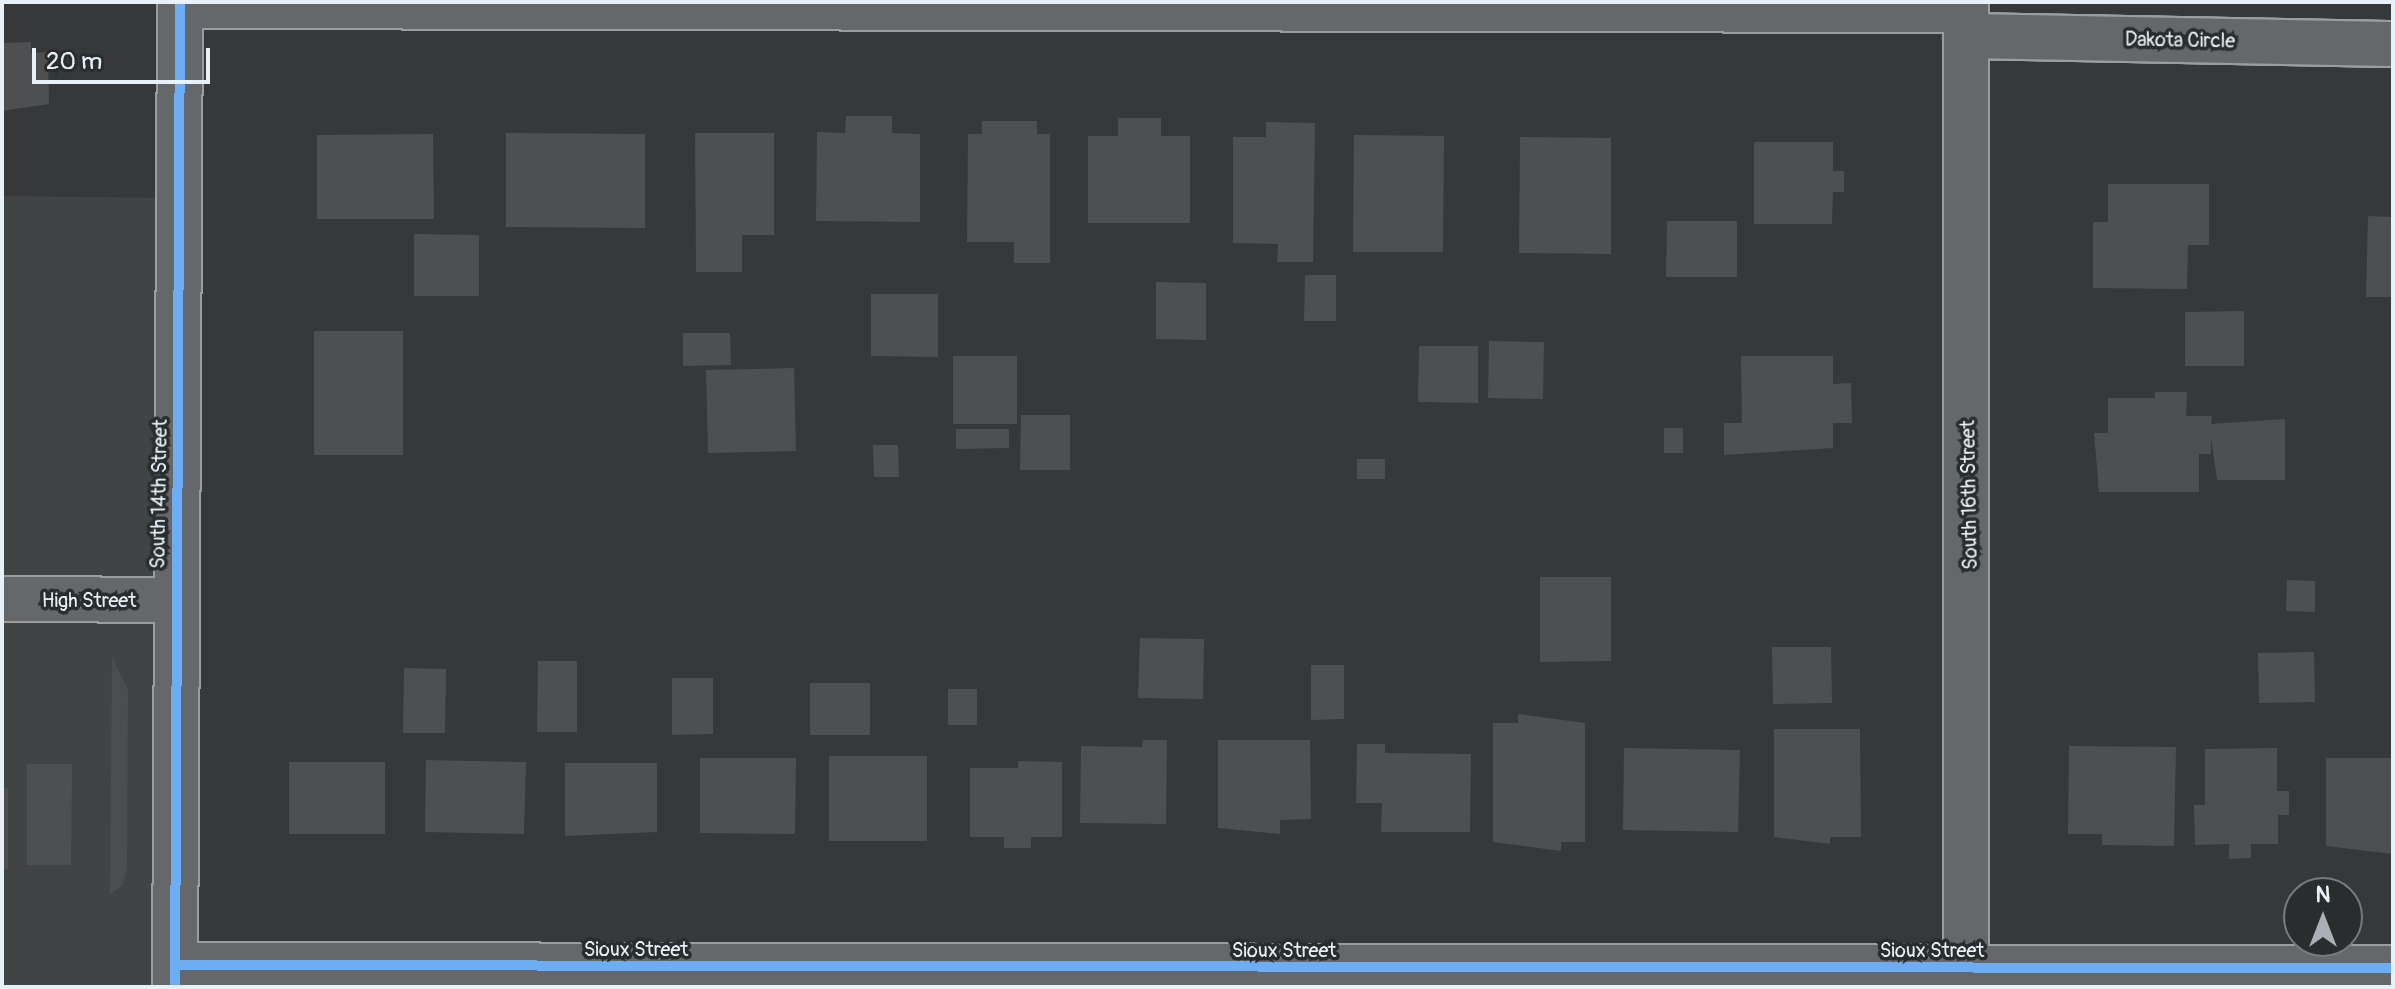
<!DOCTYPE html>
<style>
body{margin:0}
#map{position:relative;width:2395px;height:989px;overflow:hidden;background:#363839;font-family:Pangolin,sans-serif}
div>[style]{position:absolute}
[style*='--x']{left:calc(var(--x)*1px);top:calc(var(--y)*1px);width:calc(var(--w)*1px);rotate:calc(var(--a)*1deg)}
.built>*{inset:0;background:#404445}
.green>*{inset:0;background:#4a4e4f}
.building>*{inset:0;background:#4e4f50}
.roads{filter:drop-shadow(2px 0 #9b9d9f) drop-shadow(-2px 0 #9b9d9f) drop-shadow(0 2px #9b9d9f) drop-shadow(0 -2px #9b9d9f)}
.minor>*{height:44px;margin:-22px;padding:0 22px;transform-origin:22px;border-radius:22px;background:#65686b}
.cycleway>*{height:10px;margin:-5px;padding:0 5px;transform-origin:5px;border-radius:5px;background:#6dadf4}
span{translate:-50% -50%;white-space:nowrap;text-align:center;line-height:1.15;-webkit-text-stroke:7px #2a2d2e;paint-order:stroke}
.street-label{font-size:20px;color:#e8f1f8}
.frame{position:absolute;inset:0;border:4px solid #e8f1f8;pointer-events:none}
.north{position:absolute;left:2283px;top:877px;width:80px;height:80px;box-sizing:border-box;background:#2a2d2e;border:2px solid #767b7f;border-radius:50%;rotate:0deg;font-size:22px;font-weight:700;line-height:32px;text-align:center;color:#e8f1f8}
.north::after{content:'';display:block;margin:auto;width:28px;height:36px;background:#aab0b5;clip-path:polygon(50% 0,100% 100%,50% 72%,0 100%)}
.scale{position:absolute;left:32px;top:48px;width:178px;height:36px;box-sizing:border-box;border:4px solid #e8f1f8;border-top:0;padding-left:10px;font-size:24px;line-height:28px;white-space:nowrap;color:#e8f1f8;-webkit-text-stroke:6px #2a2d2e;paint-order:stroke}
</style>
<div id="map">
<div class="built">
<i style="clip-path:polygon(2px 196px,179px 198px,175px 987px,2px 987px)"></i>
</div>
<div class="green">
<i style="clip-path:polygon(112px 657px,128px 690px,127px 867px,123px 885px,110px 895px)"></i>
</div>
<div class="building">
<i style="clip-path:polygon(31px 42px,31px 53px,48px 52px,49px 104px,2px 111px,2px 43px)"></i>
<i style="clip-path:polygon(846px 116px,892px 116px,892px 133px,920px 134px,920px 222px,816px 221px,817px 132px,845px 133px)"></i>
<i style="clip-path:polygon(1118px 118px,1161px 118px,1161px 136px,1190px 136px,1190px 223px,1088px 223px,1088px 136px,1118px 136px)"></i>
<i style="clip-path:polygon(982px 121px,1037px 121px,1037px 134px,1050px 134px,1050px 263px,1014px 263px,1014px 242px,967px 242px,968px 134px,982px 134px)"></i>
<i style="clip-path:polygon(1266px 122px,1315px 123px,1313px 262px,1277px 262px,1278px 244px,1233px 243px,1233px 137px,1266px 137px)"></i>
<i style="clip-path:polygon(506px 133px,645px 134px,645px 228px,506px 227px)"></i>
<i style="clip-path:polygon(695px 133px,774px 133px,774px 235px,742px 235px,742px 272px,696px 272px)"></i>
<i style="clip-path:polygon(433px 134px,434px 219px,317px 219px,317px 135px)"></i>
<i style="clip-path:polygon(1354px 135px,1444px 136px,1443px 252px,1353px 252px)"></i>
<i style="clip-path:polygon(1520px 137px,1611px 138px,1611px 254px,1519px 253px)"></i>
<i style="clip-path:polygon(1754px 142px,1833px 142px,1833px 171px,1844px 171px,1844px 192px,1833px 192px,1832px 224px,1754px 224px)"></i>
<i style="clip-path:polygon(2108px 184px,2209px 184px,2209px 245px,2188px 245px,2187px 289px,2093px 288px,2093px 222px,2108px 222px)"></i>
<i style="clip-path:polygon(2368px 216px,2393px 217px,2393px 297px,2366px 297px)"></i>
<i style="clip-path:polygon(1667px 221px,1737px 221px,1737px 277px,1666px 277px)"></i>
<i style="clip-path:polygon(414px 234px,479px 235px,479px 296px,414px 296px)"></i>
<i style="clip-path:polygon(1305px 275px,1336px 275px,1336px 321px,1304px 321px)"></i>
<i style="clip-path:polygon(1156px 282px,1206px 283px,1206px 340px,1156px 339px)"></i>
<i style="clip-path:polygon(871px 294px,938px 294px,938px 357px,871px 356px)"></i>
<i style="clip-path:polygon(2244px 311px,2244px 366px,2185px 366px,2185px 312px)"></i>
<i style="clip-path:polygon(314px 331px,403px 331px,403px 455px,314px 455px)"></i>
<i style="clip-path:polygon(683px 333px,730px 333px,731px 365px,683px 366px)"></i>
<i style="clip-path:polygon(1489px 341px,1544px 342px,1543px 399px,1488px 398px)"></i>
<i style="clip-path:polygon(1419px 346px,1478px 346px,1478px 403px,1418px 402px)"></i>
<i style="clip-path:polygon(953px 356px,1017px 356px,1017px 424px,953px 424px)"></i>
<i style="clip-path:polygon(1741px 356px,1833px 356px,1833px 384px,1851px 383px,1852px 423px,1833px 423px,1833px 448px,1724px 455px,1724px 423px,1742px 423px)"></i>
<i style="clip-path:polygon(794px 368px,796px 451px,708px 453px,706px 370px)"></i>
<i style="clip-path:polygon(2155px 392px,2187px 392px,2186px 416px,2212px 416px,2211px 424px,2285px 419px,2285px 480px,2217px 480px,2211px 437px,2211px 454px,2199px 454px,2199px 492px,2099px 492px,2094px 433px,2108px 433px,2108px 398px,2155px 398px)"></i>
<i style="clip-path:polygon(1021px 415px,1070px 415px,1070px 470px,1020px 470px)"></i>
<i style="clip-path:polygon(1664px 428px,1683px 428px,1683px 453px,1664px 453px)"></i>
<i style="clip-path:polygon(956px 429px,1009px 429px,1009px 448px,956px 449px)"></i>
<i style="clip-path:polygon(873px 445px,898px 445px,899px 477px,874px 477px)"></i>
<i style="clip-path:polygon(1357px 459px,1385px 459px,1385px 479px,1357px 479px)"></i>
<i style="clip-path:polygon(1540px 577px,1611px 577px,1611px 661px,1540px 662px)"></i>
<i style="clip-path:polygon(2287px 580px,2315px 581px,2315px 612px,2286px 611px)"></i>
<i style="clip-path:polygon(1140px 638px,1204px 639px,1203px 699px,1138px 698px)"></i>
<i style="clip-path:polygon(1772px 647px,1831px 647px,1832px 703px,1773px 704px)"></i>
<i style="clip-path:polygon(2314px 652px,2315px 702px,2259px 703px,2258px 653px)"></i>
<i style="clip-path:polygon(538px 661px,577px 661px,577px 732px,537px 732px)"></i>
<i style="clip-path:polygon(1311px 665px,1344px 665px,1344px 719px,1311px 720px)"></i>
<i style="clip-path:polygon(404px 668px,446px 669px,445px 733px,403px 733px)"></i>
<i style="clip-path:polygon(672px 678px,713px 678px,713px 734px,672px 735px)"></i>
<i style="clip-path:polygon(810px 683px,870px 683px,870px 735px,810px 735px)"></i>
<i style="clip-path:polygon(948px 689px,977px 689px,977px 725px,948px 725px)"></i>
<i style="clip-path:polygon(1518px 714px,1585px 723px,1585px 842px,1561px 842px,1561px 851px,1493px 842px,1493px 723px,1518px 723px)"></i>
<i style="clip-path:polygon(1774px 729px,1860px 729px,1861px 837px,1830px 837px,1830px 844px,1774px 837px)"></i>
<i style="clip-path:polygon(1143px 740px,1167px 740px,1166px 824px,1080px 823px,1081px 746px,1142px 747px)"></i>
<i style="clip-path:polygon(1218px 740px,1310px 740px,1311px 819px,1280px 820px,1280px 834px,1218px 828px)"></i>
<i style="clip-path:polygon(1357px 744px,1385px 744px,1385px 753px,1471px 754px,1470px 832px,1381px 832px,1382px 803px,1356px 803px)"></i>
<i style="clip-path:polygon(2069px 746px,2176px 747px,2174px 846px,2102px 845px,2102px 834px,2068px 834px)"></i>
<i style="clip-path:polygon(1624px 748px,1740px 750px,1738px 832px,1623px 830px)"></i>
<i style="clip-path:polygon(2277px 748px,2277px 791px,2289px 791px,2289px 815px,2278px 815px,2278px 844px,2251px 844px,2251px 858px,2229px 859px,2229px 844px,2195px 845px,2194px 805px,2205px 805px,2205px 749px)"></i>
<i style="clip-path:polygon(829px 756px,927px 756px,927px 841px,829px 841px)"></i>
<i style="clip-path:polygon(700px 758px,796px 758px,795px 834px,700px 833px)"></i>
<i style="clip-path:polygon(2326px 758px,2393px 758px,2393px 854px,2326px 846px)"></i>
<i style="clip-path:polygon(426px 760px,526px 762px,524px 834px,425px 832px)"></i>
<i style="clip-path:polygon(1018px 761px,1062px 762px,1062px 837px,1031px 837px,1031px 848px,1004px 848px,1004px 837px,970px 837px,970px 768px,1018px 768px)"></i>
<i style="clip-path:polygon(289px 762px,385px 762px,385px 834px,289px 834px)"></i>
<i style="clip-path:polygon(565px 763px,657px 763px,657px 832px,565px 836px)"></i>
<i style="clip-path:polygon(27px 764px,72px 764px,71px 865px,27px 865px)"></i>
<i style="clip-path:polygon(2px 788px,8px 788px,8px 869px,2px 869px)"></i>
</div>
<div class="roads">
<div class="minor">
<i style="--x:1966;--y:2;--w:985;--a:90"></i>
<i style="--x:180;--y:6;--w:1786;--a:0.13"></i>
<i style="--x:1966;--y:36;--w:427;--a:1.1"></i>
<i style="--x:2;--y:599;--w:174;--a:0.3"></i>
<i style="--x:175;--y:965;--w:2218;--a:0.08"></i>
<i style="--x:175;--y:987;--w:985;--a:-89.71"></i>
</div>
</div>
<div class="cycleway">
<i style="--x:175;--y:965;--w:2218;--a:0.08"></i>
<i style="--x:175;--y:987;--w:985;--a:-89.71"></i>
</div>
<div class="street-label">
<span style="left:2180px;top:40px;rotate:1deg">Dakota Circle</span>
<span style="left:159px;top:494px;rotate:-89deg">South 14th Street</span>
<span style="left:1969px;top:495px;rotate:-91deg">South 16th Street</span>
<span style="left:89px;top:600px">High Street</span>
<span style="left:636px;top:949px">Sioux Street</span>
<span style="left:1284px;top:950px">Sioux Street</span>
<span style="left:1932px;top:950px">Sioux Street</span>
</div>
<div class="frame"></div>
<div class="north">N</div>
<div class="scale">20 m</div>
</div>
